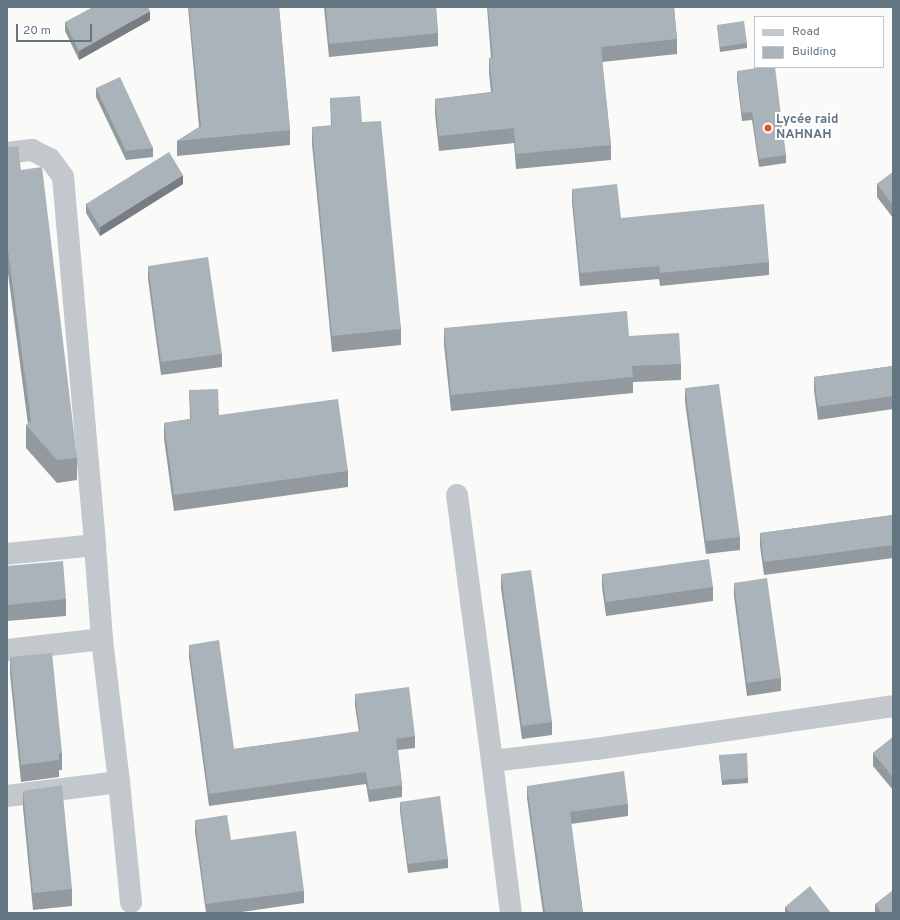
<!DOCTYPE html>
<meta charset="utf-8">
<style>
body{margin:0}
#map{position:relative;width:900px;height:920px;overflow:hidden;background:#fafaf8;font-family:Overpass,sans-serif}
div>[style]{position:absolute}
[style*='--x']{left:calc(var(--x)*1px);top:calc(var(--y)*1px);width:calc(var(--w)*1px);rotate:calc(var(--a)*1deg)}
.street>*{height:22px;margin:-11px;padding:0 11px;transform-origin:11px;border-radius:11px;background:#c3c8cc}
.wall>*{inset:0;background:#929a9f}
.shaded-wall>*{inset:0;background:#777d82}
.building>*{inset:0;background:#aab3b9}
.dots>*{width:11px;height:11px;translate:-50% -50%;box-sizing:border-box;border:2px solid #fff;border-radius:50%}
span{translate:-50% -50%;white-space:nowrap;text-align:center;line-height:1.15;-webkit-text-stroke:4px #fff;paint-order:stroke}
.poi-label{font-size:13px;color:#657683;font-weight:700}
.left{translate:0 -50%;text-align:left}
.frame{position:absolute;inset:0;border:8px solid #657683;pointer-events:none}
.legend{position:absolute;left:754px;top:16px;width:130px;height:52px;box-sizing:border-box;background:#fff;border:1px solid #c1c8cd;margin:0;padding:5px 7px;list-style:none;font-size:12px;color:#657683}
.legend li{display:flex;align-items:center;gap:8px;height:20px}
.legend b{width:20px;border:1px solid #c1c8cd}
.scale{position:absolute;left:16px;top:24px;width:76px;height:18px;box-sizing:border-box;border:2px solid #657683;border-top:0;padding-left:5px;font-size:12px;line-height:14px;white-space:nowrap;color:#657683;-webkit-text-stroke:3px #fff;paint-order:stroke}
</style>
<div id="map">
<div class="street">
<i style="--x:7;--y:153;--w:25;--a:-7"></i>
<i style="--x:32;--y:150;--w:20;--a:27"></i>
<i style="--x:50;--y:159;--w:22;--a:54"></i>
<i style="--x:63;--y:177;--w:369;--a:85"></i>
<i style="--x:95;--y:545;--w:88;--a:174.2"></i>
<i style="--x:457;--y:495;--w:268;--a:82.5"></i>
<i style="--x:492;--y:761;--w:105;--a:-6.6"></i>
<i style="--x:596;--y:749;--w:300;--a:-8.2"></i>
<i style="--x:7;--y:650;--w:96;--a:-6.6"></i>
<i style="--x:492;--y:761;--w:153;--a:82.9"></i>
<i style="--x:119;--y:782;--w:121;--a:84.3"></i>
<i style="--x:7;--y:796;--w:113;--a:-7.1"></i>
<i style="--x:119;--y:782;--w:144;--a:-96.8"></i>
<i style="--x:102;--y:639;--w:94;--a:-94.3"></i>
</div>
<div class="wall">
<i style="clip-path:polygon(188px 7px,279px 7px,290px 130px,290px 145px,177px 156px,177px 141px,199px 127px)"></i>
<i style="clip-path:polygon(324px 7px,436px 7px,438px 33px,438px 46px,329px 57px)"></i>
<i style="clip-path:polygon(487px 7px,674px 7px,677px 39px,677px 54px,602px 62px,611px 145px,611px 160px,516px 169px,514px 143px,439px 151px,435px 114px,435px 99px,491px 92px,489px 73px,489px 58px,491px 58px)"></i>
<i style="clip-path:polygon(150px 20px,79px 60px,65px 31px,65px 22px)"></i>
<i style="clip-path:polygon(717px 25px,747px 43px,747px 48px,720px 52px)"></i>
<i style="clip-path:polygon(737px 71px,786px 155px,786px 163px,759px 167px,752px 120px,742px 121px,737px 79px)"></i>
<i style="clip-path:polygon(96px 88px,153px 148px,153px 157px,126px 160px,96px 97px)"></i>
<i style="clip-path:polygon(330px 98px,362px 122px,401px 329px,401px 345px,332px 352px,312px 144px,312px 127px,331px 126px)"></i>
<i style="clip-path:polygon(7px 147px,21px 170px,77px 458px,77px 480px,57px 483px,26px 448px,26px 425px,28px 424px,7px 266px)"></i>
<i style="clip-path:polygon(893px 172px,893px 218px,877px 197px,877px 184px)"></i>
<i style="clip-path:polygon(183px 184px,100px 236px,86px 213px,86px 204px)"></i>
<i style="clip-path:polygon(572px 189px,621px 218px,769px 262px,769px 275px,660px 286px,659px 279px,580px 286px,572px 202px)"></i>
<i style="clip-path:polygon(148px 266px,222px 354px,222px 367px,161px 375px,148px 279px)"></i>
<i style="clip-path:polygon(444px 328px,629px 336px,681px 364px,681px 380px,633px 382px,633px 393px,451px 411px,444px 345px)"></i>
<i style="clip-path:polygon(893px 366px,893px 409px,818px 420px,814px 390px,814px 377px)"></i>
<i style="clip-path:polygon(685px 388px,740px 537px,740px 550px,706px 554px,685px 402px)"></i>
<i style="clip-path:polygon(189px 390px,219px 415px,348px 471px,348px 487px,174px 511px,164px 439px,164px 423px,190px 419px)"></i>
<i style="clip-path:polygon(893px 515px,893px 558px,764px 575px,760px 546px,760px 533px)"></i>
<i style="clip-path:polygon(7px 566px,66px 599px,66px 616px,7px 621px)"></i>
<i style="clip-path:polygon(501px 574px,552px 722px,552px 735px,522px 739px,501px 588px)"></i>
<i style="clip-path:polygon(602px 574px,713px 587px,713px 601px,606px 616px,602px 587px)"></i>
<i style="clip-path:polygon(734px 583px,781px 678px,781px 691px,747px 696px,734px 596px)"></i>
<i style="clip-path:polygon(189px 645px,234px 749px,359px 732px,355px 706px,355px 694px,415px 736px,415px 748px,398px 750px,402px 785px,402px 797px,369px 802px,366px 784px,209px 806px,189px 657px)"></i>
<i style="clip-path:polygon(10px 657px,62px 753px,62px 770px,59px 770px,59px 777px,21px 782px,10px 674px)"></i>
<i style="clip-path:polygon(893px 737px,893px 790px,873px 766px,873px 753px)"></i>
<i style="clip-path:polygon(719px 755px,748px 778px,748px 783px,722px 785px)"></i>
<i style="clip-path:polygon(527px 786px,628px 804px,628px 816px,571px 824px,583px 913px,543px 913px,527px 798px)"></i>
<i style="clip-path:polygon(23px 791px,72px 889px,72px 906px,33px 910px,23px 808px)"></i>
<i style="clip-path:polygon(400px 802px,448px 859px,448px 868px,408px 873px,400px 811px)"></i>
<i style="clip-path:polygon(195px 820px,231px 840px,304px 891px,304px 903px,235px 913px,206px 913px,195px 832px)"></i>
<i style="clip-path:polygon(875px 904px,893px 913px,875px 913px)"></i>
<i style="clip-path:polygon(785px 907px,831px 913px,785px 913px)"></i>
</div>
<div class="shaded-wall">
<i style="clip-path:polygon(150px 11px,150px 20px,79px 60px,79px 51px)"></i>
<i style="clip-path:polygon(183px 175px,183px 184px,100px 236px,100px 227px)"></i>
</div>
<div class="building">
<i style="clip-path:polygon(93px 7px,148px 7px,150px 11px,79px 51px,65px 22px)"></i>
<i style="clip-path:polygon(189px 7px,279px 7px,290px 130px,177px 141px,201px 126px)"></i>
<i style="clip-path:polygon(326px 7px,436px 7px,438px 33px,329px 44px)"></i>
<i style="clip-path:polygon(488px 7px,674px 7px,677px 39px,601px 47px,611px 145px,516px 154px,514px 128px,439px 136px,435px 99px,493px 92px,489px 58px,493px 57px)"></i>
<i style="clip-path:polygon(744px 21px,747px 43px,720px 47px,717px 25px)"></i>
<i style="clip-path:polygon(763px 67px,775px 67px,786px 155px,759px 159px,752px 112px,742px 113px,737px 71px)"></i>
<i style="clip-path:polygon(120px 77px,153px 148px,126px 151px,96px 88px)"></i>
<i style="clip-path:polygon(360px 96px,362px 122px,381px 121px,401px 329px,332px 336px,312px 127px,332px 125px,330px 98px)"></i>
<i style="clip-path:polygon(18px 146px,21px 170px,42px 167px,77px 458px,57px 460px,26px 425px,31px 421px,7px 243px,7px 147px)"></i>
<i style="clip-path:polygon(169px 152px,183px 175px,100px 227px,86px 204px)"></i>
<i style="clip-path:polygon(893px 172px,893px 205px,877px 184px)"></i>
<i style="clip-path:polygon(617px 184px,621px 218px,764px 204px,769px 262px,660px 273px,659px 266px,580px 273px,572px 189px)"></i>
<i style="clip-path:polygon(208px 257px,222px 354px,161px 362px,148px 266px)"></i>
<i style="clip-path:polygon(627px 311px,629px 336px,679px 333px,681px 364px,632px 366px,633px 377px,451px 395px,444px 328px)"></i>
<i style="clip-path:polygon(893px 366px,893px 396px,818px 407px,814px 377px)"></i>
<i style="clip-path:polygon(719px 384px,740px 537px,706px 541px,685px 388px)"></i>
<i style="clip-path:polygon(218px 389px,219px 415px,338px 399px,348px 471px,174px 495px,164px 423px,191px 419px,189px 390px)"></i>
<i style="clip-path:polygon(893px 515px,893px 545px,764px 562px,760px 533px)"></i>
<i style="clip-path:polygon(709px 559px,713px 587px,606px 602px,602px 574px)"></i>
<i style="clip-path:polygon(63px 561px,66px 599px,7px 605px,7px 566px)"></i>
<i style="clip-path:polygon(531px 570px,552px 722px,522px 726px,501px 574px)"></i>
<i style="clip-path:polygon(767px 578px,781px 678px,747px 683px,734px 583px)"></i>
<i style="clip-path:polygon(219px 640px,234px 749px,360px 731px,355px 694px,409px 687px,415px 736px,396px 739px,402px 785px,369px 790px,366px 772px,209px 794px,189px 645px)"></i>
<i style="clip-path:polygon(52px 653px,62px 753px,59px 753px,59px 760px,21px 765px,10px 657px)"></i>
<i style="clip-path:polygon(893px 737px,893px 777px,873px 753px)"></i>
<i style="clip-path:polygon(747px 753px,748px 778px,722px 780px,719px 755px)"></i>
<i style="clip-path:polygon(624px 771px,628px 804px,570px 812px,583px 913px,545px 913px,527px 786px)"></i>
<i style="clip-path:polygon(62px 785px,72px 889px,33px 893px,23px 791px)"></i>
<i style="clip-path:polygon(440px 796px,448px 859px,408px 864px,400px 802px)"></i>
<i style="clip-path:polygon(227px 815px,231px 840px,296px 831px,304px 891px,206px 904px,195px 820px)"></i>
<i style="clip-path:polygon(810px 886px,831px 913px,790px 913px,785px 907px)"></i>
<i style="clip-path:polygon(893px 890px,893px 913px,882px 913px,875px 904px)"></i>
</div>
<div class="dots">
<i style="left:768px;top:128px;background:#e4572e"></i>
</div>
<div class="poi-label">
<span class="left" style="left:776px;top:128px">Lycée raid<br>NAHNAH</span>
</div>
<div class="frame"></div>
<ul class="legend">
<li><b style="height:5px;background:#c3c8cc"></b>Road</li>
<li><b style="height:11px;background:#aab3b9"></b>Building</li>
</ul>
<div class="scale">20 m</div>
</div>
